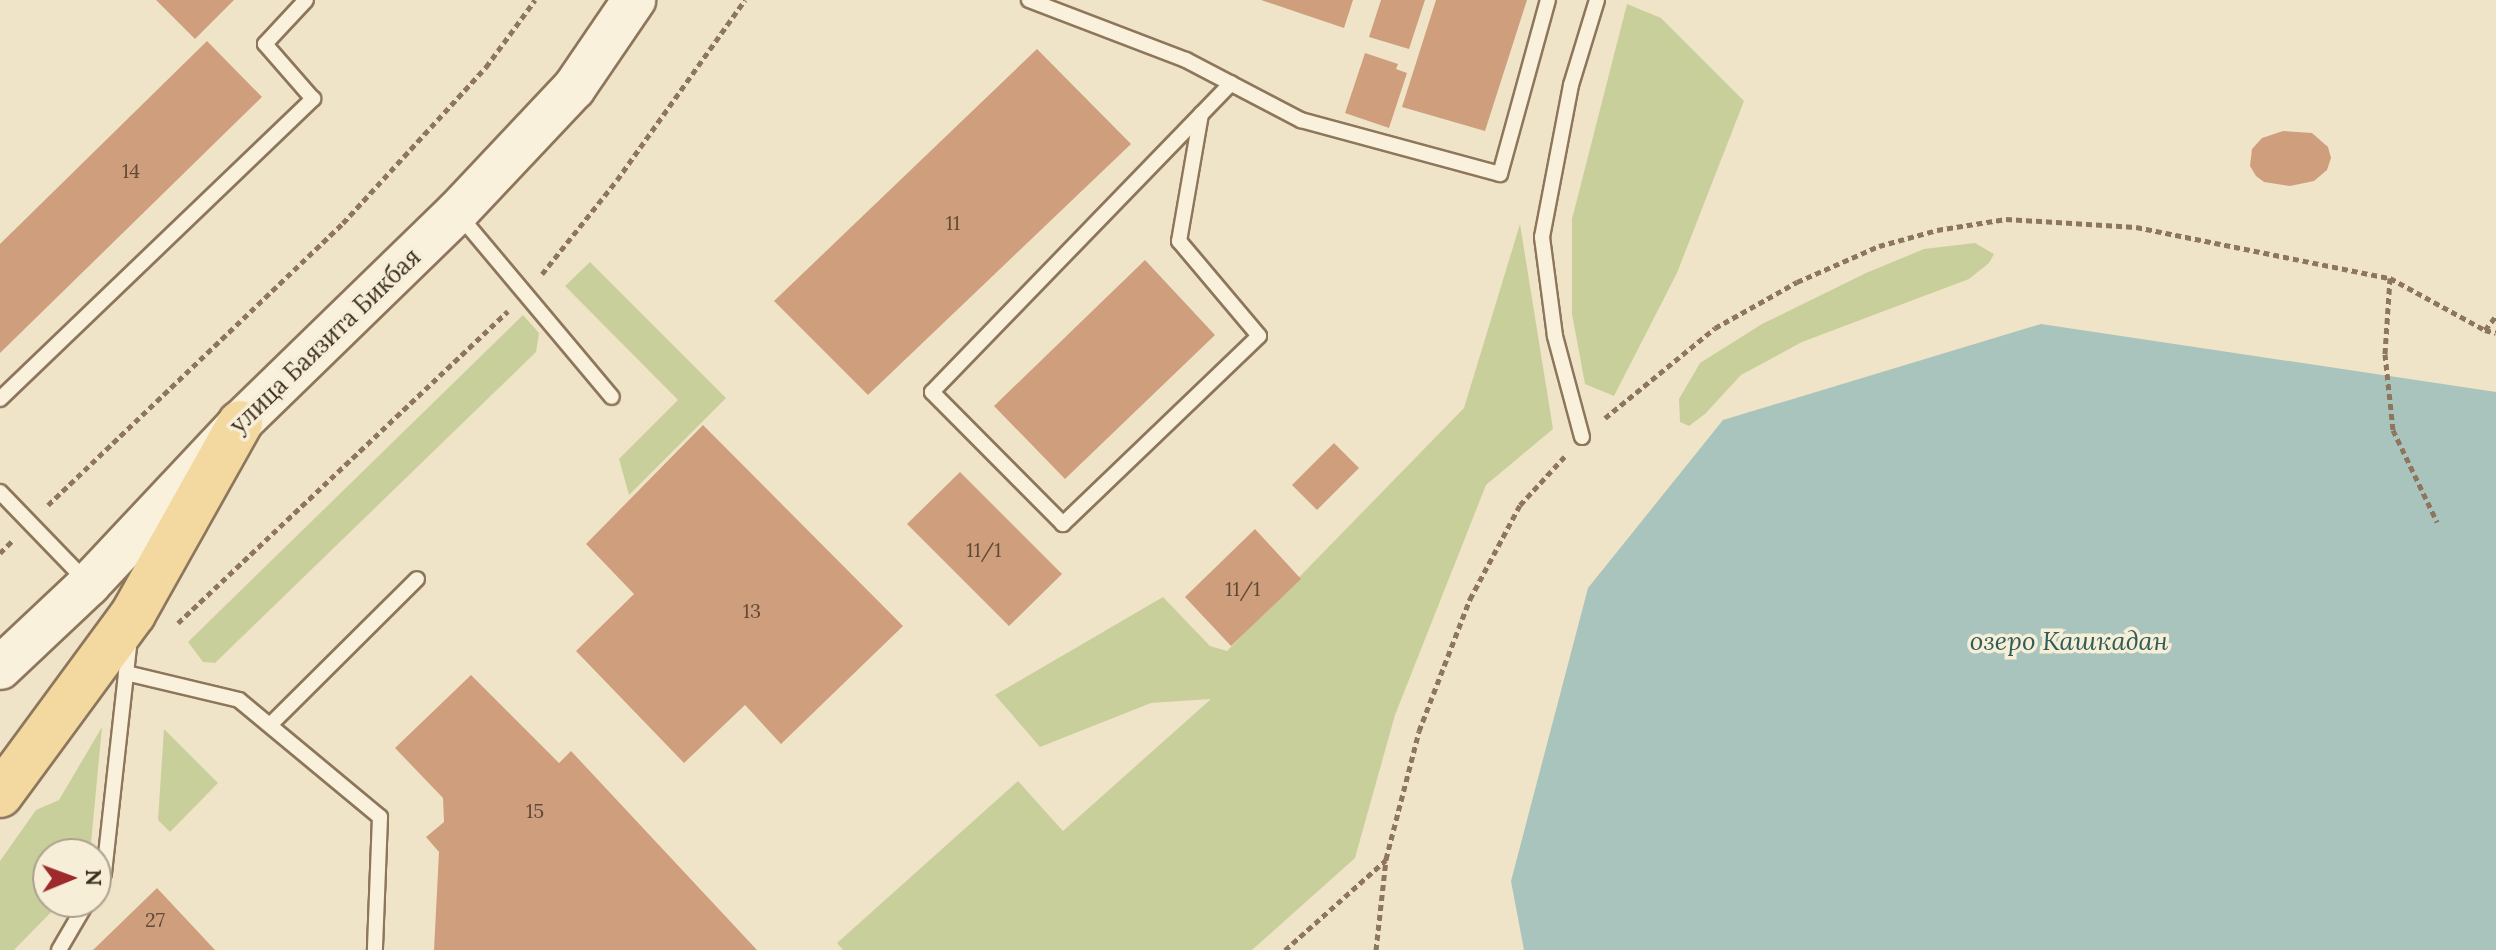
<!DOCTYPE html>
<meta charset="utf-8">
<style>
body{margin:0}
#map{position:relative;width:2496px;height:950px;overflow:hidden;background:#f0e4c8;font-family:Lora,serif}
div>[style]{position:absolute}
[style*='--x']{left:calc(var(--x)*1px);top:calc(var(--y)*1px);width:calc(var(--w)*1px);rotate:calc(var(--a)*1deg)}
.green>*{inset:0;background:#c9cf9b}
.water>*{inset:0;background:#a9c4bc}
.building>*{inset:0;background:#cf9f7d}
.path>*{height:5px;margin-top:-2.5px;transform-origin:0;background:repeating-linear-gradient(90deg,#8d765c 0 6px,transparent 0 10px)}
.roads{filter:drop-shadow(2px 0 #8d765c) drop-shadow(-2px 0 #8d765c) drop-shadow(0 2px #8d765c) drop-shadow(0 -2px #8d765c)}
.lane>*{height:14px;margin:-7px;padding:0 7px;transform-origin:7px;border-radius:7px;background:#faf1dc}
.secondary>*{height:42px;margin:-21px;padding:0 21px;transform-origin:21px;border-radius:21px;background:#faf1dc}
.primary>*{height:44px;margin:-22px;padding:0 22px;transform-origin:22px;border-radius:22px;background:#f3d9a0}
span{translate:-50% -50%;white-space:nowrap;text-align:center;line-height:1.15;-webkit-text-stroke:7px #f7eed8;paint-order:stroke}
.number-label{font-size:20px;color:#624a37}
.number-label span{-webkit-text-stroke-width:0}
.street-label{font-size:24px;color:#3d2e20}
.water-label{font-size:26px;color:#2f5d5a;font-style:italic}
.north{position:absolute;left:32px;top:838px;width:80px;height:80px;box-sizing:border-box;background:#f7eed8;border:2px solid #ada18e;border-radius:50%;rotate:89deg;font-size:22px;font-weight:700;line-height:32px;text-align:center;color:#3d2e20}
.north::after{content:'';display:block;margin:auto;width:28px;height:36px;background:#9e2a2b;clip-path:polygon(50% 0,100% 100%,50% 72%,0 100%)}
</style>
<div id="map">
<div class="green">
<i style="clip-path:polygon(1627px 4px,1661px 18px,1744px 101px,1677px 273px,1614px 396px,1585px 384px,1572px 314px,1572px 219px)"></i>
<i style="clip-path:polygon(1520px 224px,1553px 429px,1486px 485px,1395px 715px,1355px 858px,1252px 950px,843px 950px,837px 943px,1018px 781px,1063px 831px,1211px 699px,1151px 703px,1040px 747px,995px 695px,1163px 597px,1210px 646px,1227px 651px,1464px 408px)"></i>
<i style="clip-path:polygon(1975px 243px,1994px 254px,1989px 263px,1969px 279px,1802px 342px,1741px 375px,1705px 414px,1689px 426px,1680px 422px,1679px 399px,1700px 363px,1762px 324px,1866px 273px,1924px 249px)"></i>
<i style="clip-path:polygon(590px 262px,726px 398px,629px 495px,619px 459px,678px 400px,565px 286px)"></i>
<i style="clip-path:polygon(523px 315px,539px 333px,536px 352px,215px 663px,203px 662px,188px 642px)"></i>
<i style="clip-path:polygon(102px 727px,90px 854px,48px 854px,48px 902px,61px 902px,14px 950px,0 950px,0 861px,36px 810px,59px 800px)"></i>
<i style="clip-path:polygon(164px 729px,218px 783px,170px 832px,158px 820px)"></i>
</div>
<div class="water">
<i style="clip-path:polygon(2041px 324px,2496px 392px,2496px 950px,1524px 950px,1511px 881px,1588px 588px,1723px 420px)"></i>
</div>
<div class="building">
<i style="clip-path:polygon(156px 0,234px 0,195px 39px)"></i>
<i style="clip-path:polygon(1261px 0,1353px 0,1344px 28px)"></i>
<i style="clip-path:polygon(1381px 0,1425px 0,1409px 49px,1369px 37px)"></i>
<i style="clip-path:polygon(1436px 0,1527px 0,1485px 131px,1402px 107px)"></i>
<i style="clip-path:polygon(207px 41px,262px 97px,0 353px,0 244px)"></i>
<i style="clip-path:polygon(1037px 49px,1131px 144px,868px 395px,774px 301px)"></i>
<i style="clip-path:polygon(1365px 53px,1398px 64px,1396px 69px,1407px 73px,1389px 128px,1345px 113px)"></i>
<i style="clip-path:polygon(2283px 131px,2312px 133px,2328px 147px,2331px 158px,2327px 170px,2314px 181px,2290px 186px,2264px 182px,2256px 176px,2250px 166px,2252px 149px,2262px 138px)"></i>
<i style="clip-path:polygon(1145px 260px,1215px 335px,1065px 479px,994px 406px)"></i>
<i style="clip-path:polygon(703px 425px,903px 626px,781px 744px,745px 705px,684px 763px,576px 651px,634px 594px,586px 544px)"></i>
<i style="clip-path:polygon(1334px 443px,1359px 468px,1317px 510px,1292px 485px)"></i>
<i style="clip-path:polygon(960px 472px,1062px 574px,1009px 626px,907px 524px)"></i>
<i style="clip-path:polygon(1255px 529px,1301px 579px,1231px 646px,1185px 597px)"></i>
<i style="clip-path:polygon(471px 675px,559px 763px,571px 751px,757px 950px,434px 950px,439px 852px,426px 837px,444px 822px,443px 798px,395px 748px)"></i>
<i style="clip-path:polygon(157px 888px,215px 950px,93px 950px)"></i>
</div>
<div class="path">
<i style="--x:542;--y:274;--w:120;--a:-51.4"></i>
<i style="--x:617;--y:180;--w:221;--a:-54.6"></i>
<i style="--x:2390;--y:278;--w:76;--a:93.8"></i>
<i style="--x:2385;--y:354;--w:76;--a:84"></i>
<i style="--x:2393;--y:430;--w:102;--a:64.4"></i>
<i style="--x:2485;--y:330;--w:18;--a:-52"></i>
<i style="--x:1605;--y:418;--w:142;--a:-39.3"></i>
<i style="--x:1715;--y:328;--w:94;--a:-29.3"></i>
<i style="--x:1797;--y:282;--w:90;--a:-23.7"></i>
<i style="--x:1879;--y:246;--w:60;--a:-15.4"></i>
<i style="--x:1937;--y:230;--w:70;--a:-9.1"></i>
<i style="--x:2006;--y:219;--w:130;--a:3.5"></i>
<i style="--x:2136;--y:227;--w:259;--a:11.4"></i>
<i style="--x:2390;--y:278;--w:108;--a:28.7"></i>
<i style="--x:2485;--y:330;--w:11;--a:15"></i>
<i style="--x:48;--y:505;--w:408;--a:-43.7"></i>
<i style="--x:343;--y:223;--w:212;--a:-47.5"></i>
<i style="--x:486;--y:67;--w:83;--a:-53.8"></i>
<i style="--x:0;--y:553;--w:17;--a:-45"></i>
<i style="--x:178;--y:623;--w:454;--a:-43.4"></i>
<i style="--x:1285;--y:950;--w:135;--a:-41.7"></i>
<i style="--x:1376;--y:950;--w:92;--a:-83.7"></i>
<i style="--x:1386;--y:859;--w:132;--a:-75.5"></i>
<i style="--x:1419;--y:731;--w:142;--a:-68.9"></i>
<i style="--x:1470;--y:599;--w:106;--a:-62"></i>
<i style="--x:1520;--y:505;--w:68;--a:-47.4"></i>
</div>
<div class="roads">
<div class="lane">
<i style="--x:1029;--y:0;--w:168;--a:20.9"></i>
<i style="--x:1186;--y:60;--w:130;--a:27.6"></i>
<i style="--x:1301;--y:120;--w:206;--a:15.2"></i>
<i style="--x:1500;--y:174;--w:180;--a:-74.6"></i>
<i style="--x:1201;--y:114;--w:129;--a:99.8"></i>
<i style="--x:1179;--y:241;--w:124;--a:49.9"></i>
<i style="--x:1259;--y:336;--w:272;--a:136.2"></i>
<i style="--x:1063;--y:524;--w:186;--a:-134.8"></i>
<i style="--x:932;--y:392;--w:430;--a:-45.9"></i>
<i style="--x:460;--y:216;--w:236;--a:50"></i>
<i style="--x:0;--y:399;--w:434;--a:-43.8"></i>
<i style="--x:313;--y:99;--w:73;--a:-131.1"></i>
<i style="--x:265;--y:44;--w:60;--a:-47"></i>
<i style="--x:1582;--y:437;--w:105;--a:-105"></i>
<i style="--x:1555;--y:336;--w:100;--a:-97.5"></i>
<i style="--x:1542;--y:237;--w:155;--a:-79.2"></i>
<i style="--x:1571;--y:85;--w:89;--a:-73"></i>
<i style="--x:0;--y:492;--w:124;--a:46"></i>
<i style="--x:126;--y:673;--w:116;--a:13.4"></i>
<i style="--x:239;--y:700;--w:183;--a:39.7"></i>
<i style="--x:380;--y:817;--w:133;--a:92.2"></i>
<i style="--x:270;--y:725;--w:207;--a:-44.8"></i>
<i style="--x:96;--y:887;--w:16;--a:-60"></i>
<i style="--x:104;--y:873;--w:235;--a:-83.7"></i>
<i style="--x:59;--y:950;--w:56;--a:-59.7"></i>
</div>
<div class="secondary">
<i style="--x:0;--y:668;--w:122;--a:-43.3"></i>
<i style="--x:89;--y:584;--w:221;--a:-46.8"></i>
<i style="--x:240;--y:423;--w:303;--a:-44.2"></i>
<i style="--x:457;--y:212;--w:170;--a:-46.7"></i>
<i style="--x:574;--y:88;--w:107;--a:-55.7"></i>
</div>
<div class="primary">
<i style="--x:0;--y:795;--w:225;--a:-53.7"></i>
<i style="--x:133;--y:614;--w:219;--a:-60.7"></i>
</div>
</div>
<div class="number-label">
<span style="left:131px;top:170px">14</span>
<span style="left:953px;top:222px">11</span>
<span style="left:984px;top:549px">11/1</span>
<span style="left:1243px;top:588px">11/1</span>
<span style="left:752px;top:610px">13</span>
<span style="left:535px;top:810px">15</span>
<span style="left:155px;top:919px">27</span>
</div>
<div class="street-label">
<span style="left:325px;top:341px;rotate:-44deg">улица Баязита Бикбая</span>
</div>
<div class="water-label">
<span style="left:2069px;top:641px">озеро Кашкадан</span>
</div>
<div class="north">N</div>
</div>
